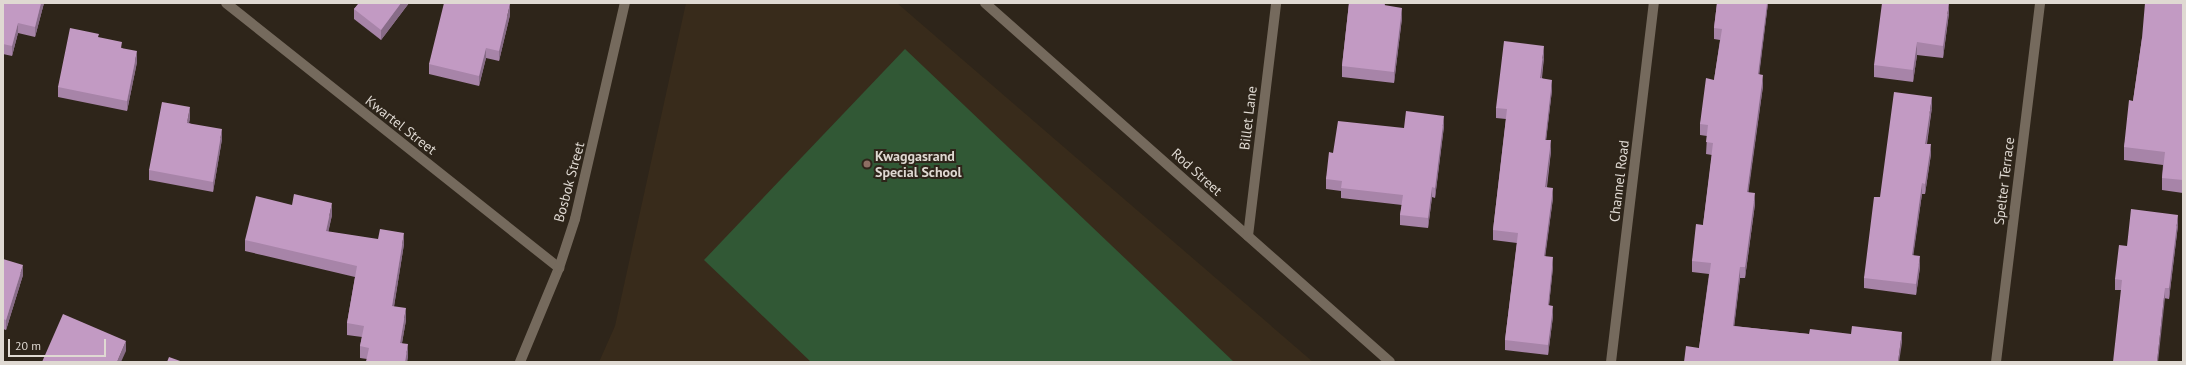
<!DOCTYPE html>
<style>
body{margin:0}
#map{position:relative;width:2186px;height:365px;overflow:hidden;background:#2e251a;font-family:"PT Sans",sans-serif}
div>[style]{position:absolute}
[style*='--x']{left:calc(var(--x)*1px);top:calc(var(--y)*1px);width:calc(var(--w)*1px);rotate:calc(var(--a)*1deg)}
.built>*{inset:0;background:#382b1b}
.green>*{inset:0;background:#315835}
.minor>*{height:10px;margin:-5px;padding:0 5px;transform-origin:5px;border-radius:5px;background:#756a5d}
.wall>*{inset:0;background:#a784a8}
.shaded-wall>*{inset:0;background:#886c88}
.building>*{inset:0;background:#c29ac3}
.dots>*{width:11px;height:11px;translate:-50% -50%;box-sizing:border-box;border:2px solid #2e251a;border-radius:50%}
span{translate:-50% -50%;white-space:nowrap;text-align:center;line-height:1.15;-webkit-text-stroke:4px #2e251a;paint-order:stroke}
.street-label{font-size:14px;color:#dfd9d2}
.poi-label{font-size:14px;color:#dfd9d2;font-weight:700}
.left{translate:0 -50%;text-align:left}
.frame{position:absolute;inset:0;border:4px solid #dfd9d2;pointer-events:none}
.scale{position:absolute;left:8px;top:339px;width:98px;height:18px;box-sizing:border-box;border:2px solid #dfd9d2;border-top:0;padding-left:5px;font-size:12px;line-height:14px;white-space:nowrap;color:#dfd9d2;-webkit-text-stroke:3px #2e251a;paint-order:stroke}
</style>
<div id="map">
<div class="built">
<i style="clip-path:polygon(686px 3px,897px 3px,1313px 362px,599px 362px,615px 326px)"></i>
</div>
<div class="green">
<i style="clip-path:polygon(905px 49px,1234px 362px,811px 362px,704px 260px)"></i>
</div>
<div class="minor">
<i style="--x:226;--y:3;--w:426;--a:38.5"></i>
<i style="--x:985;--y:3;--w:541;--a:41.55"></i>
<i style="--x:1248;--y:236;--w:235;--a:-83.1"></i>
<i style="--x:520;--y:362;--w:102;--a:-67.5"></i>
<i style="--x:559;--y:268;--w:52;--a:-71.9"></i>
<i style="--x:575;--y:219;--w:222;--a:-77"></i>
<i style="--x:1611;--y:362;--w:362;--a:-83.2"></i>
<i style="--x:1996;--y:362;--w:362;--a:-83"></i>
</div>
<div class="wall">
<i style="clip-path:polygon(3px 3px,44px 3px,35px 37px,18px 33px,12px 56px,3px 54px)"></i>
<i style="clip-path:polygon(359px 3px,409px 3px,381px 40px,354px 19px,354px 9px)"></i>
<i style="clip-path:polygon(1349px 3px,1385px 3px,1385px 6px,1402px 18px,1394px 83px,1342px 77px,1342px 66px)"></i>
<i style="clip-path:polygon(1717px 3px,1768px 3px,1759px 74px,1763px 86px,1748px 192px,1755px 204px,1745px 278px,1740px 278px,1734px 326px,1809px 334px,1902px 343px,1699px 348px,1709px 274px,1692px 272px,1692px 261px,1703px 225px,1712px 155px,1706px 154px,1707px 136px,1700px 135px,1700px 124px,1714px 80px,1720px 40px,1714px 39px,1714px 28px)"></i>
<i style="clip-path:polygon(2183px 3px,2183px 193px,2162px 190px,2162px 178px,2163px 165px,2124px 160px,2124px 147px,2133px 101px,2142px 38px)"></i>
<i style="clip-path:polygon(1949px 13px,1943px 58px,1917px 55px,1913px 82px,1874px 77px,1874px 65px)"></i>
<i style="clip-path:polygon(510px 15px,499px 61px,486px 58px,479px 86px,429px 74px,429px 64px)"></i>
<i style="clip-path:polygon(99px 38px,122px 48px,137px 62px,127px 111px,58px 97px,58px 87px)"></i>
<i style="clip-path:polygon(1544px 57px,1542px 78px,1552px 90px,1546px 140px,1551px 151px,1547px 187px,1553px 198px,1545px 256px,1553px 267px,1549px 305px,1553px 316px,1548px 355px,1505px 350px,1505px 340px,1517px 243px,1493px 240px,1493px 230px,1506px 119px,1496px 118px,1496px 108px)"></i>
<i style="clip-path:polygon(1932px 107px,1927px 144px,1931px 154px,1925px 194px,1922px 194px,1913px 255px,1920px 267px,1916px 295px,1864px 288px,1864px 278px)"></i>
<i style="clip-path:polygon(190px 118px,189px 123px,222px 139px,213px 192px,149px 180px,149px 170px)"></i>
<i style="clip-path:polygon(1444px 126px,1435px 198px,1432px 197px,1428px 228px,1400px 225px,1400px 215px,1402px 205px,1341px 198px,1341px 191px,1326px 189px,1326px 179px,1333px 153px,1404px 128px)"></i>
<i style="clip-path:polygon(332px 215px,328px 232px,404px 244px,394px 307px,406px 320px,402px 343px,408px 356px,407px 362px,366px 362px,367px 359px,360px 358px,360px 346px,362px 337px,347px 335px,347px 323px,355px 277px,245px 251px,245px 240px)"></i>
<i style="clip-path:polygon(2178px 225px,2169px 299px,2121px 290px,2115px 290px,2115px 279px)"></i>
<i style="clip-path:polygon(3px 259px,23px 275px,6px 330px,3px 329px)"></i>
</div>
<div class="shaded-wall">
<i style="clip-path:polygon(41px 3px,44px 3px,35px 37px,35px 27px)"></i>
<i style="clip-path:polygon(401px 3px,409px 3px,381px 40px,381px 30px)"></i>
<i style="clip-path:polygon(1767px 3px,1768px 3px,1758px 85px,1758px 74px)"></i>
<i style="clip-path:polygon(1949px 3px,1949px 13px,1943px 58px,1943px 46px)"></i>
<i style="clip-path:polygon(510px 4px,510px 15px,499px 61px,499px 51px)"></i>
<i style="clip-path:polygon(1402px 8px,1402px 18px,1394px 83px,1394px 72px)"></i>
<i style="clip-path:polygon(18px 23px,18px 33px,12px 56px,12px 46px)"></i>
<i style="clip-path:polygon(1917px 42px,1917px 55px,1913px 82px,1913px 70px)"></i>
<i style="clip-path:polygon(1544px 46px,1544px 57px,1540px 88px,1540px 78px)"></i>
<i style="clip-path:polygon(486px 48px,486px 58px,479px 86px,479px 76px)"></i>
<i style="clip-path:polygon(137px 51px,137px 62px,127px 111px,127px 101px)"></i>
<i style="clip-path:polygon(1763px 75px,1763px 86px,1747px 203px,1747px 192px)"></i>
<i style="clip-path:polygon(1552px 80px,1552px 90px,1545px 150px,1545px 140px)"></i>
<i style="clip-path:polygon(1932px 97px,1932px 107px,1925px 154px,1925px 144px)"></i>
<i style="clip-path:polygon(190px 107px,190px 118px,187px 133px,187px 123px)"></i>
<i style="clip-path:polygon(1444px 116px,1444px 126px,1435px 198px,1435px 188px)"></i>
<i style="clip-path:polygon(222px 129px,222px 139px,213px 192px,213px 182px)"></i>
<i style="clip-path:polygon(1551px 140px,1551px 151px,1545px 197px,1545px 187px)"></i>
<i style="clip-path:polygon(1931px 144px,1931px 154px,1925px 194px,1925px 184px)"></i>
<i style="clip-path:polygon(1922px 183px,1922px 194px,1912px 265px,1912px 255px)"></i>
<i style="clip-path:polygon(1432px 187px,1432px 197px,1428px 228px,1428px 218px)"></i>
<i style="clip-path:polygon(1553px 188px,1553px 198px,1544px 266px,1544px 256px)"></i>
<i style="clip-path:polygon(1755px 193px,1755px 204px,1745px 278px,1745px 267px)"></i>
<i style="clip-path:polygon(332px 203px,332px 215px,326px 243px,326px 231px)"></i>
<i style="clip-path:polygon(2178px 215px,2178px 225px,2169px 299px,2169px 288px)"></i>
<i style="clip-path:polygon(404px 233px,404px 244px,392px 318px,392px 306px)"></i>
<i style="clip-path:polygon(1920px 256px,1920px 267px,1916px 295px,1916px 284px)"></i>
<i style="clip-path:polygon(1553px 257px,1553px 267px,1548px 315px,1548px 305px)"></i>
<i style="clip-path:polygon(23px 265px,23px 275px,6px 330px,6px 320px)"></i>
<i style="clip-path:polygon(1740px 267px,1740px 278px,1733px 337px,1733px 326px)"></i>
<i style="clip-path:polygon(2165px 288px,2165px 298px,2158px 362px,2157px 362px)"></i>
<i style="clip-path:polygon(1553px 306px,1553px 316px,1548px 355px,1548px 345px)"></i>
<i style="clip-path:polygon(406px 308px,406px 320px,400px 354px,400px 343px)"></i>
<i style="clip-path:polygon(1902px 332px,1902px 343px,1899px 362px,1898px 362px)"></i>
<i style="clip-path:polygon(126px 341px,126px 351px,121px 362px,117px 362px)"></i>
<i style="clip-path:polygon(408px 344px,408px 356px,407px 362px,405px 362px)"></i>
</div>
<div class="building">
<i style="clip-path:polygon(3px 3px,41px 3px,35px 27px,18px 23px,12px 46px,3px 44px)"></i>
<i style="clip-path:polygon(359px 3px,401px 3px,381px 30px,354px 9px)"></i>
<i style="clip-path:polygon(444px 3px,504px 3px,510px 4px,499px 51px,486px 48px,479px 76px,429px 64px)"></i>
<i style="clip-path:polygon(1349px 3px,1384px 3px,1384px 5px,1402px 8px,1394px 72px,1342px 66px)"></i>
<i style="clip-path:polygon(1717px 3px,1767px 3px,1758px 74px,1763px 75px,1747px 192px,1755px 193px,1745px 267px,1740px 267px,1733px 326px,1809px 334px,1810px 329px,1851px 334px,1852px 326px,1902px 332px,1898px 362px,1684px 362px,1686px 346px,1699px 348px,1711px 263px,1692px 261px,1696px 224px,1703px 225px,1713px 143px,1706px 142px,1708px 125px,1700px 124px,1706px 78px,1714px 80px,1722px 29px,1714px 28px)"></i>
<i style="clip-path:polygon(1882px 3px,1949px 3px,1943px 46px,1917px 42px,1913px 70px,1874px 65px)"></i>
<i style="clip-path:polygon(2145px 3px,2183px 3px,2183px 180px,2162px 178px,2165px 152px,2124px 147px,2129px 100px,2133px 101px,2142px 38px)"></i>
<i style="clip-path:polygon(70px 28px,99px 34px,98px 37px,122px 42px,121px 48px,137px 51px,127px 101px,58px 87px)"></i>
<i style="clip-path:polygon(1504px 41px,1544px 46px,1540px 78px,1552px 80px,1545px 140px,1551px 140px,1545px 187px,1553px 188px,1544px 256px,1553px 257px,1548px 305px,1553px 306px,1548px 345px,1505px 340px,1518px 233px,1493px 230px,1507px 109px,1496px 108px)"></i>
<i style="clip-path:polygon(1894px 92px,1932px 97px,1925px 144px,1931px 144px,1925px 184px,1922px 183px,1912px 255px,1920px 256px,1916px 284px,1864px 278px,1874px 197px,1880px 197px)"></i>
<i style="clip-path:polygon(162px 102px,190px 107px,187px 123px,222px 129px,213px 182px,149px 170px)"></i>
<i style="clip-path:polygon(1406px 111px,1444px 116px,1435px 188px,1432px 187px,1428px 218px,1400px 215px,1403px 195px,1341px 188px,1342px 181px,1326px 179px,1329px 152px,1333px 153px,1338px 121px,1404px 128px)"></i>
<i style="clip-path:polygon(294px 194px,332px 203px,326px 231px,378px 239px,380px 229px,404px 233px,392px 306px,406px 308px,400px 343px,408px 344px,405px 362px,366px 362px,369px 348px,360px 346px,364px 326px,347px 323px,357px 266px,245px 240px,256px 196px,292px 205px)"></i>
<i style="clip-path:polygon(2131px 209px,2178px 215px,2169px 288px,2165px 288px,2157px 362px,2113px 362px,2122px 280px,2115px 279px,2119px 245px,2127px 246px)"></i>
<i style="clip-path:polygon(3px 259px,23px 265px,6px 320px,3px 319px)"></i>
<i style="clip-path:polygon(63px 314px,126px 341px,117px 362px,42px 362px)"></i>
<i style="clip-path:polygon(169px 357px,183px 362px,167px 362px)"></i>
</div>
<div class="dots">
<i style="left:867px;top:164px;background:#8d6e63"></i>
</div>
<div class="street-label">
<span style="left:1248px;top:118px;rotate:-83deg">Billet Lane</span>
<span style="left:401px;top:125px;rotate:38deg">Kwartel Street</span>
<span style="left:1197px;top:172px;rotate:42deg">Rod Street</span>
<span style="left:1619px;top:181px;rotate:-83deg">Channel Road</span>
<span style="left:2004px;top:181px;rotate:-83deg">Spelter Terrace</span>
<span style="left:569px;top:182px;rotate:-75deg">Bosbok Street</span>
</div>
<div class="poi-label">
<span class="left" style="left:875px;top:164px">Kwaggasrand<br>Special School</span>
</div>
<div class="frame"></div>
<div class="scale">20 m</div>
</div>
